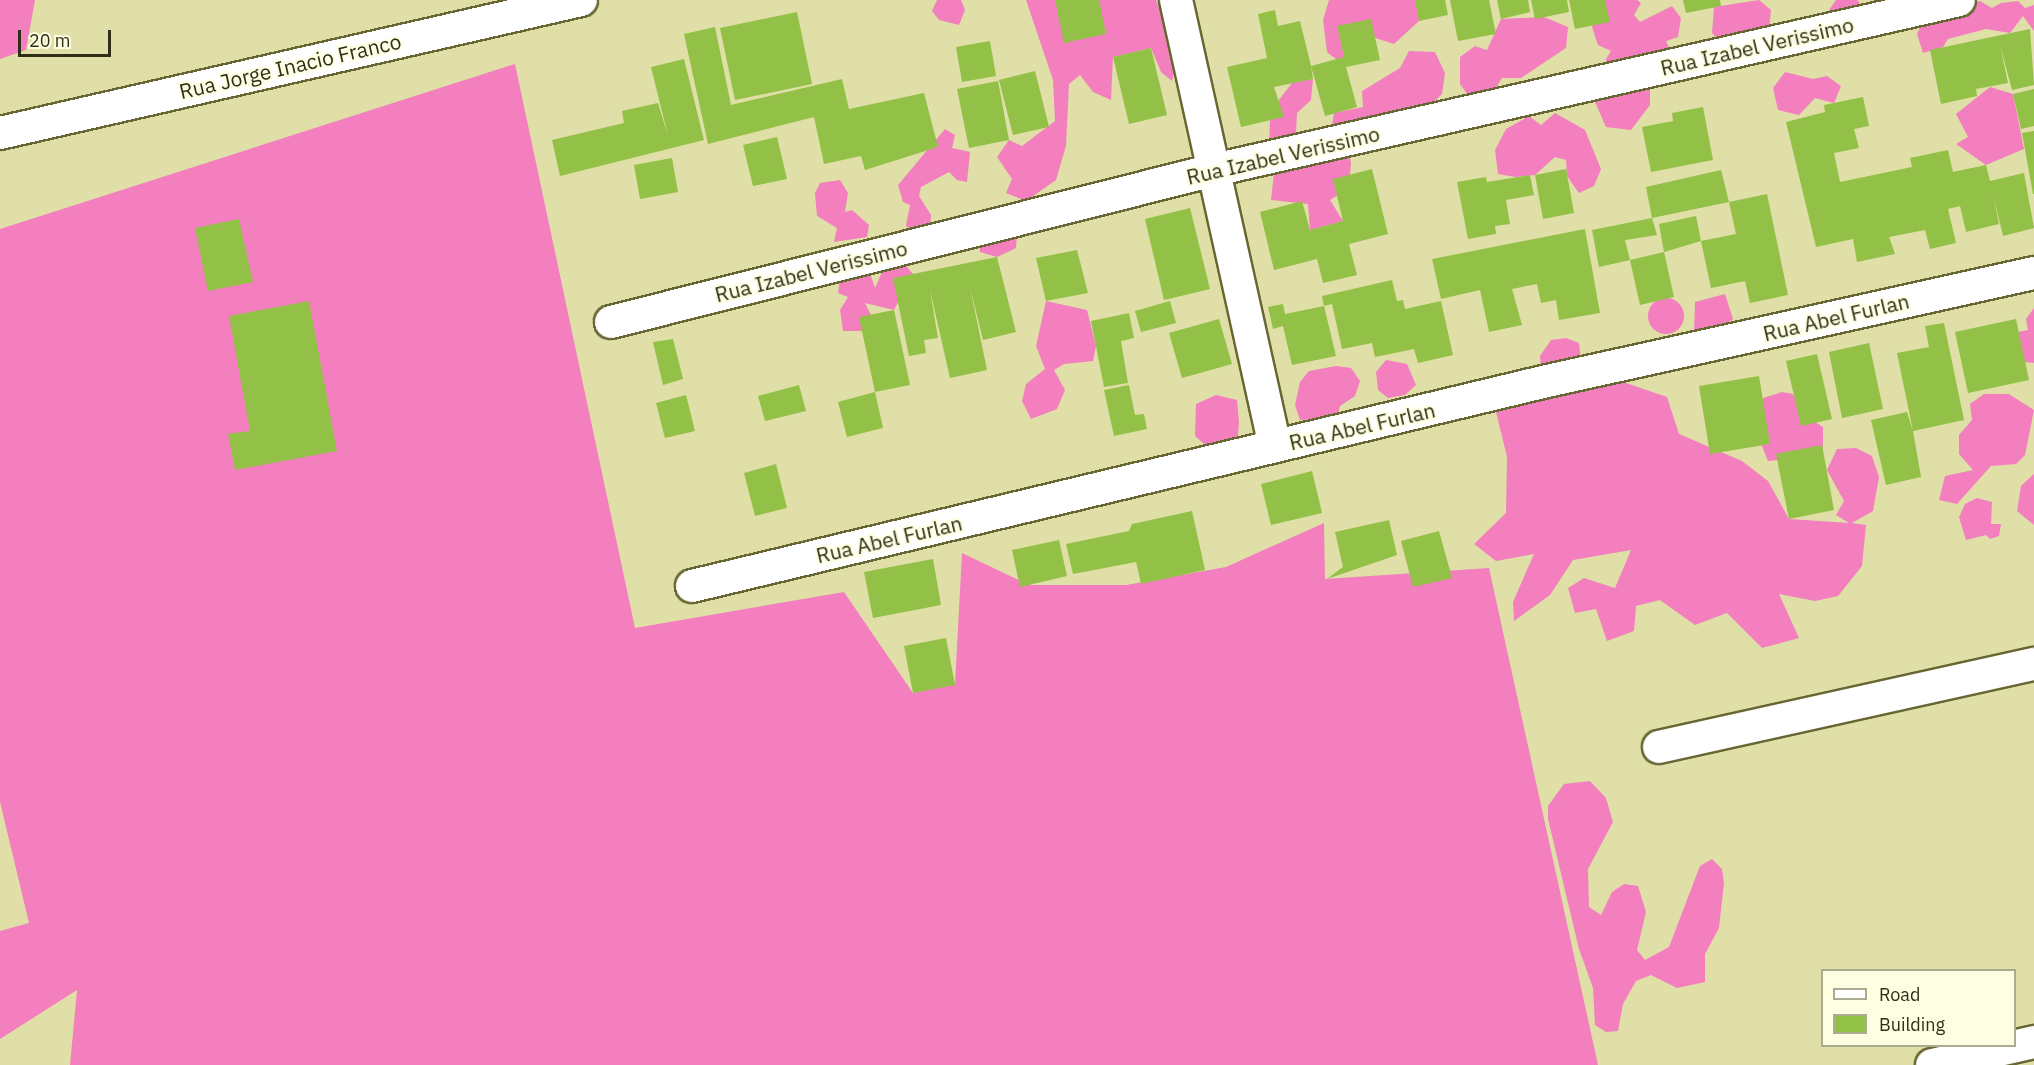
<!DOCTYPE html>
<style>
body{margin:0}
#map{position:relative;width:2034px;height:1065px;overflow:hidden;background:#dfdfa7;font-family:"IBM Plex Sans",sans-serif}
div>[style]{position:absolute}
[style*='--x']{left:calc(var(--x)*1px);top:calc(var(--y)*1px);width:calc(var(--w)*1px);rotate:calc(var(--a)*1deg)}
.forest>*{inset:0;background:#f37fbf}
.round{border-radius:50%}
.building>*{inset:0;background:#93c046}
.roads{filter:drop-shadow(2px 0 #686733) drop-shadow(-2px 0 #686733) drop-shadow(0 2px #686733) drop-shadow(0 -2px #686733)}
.minor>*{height:32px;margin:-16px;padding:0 16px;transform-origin:16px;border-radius:16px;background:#fff}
span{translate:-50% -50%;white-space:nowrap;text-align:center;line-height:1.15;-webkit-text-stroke:4.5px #fefee2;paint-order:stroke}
.street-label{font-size:21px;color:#2f2f19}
.legend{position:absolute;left:1821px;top:969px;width:195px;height:78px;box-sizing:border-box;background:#fefee2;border:2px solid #abab92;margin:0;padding:8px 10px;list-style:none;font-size:18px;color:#2f2f19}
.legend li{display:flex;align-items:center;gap:12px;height:30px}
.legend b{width:30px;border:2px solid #abab92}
.scale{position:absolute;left:18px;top:30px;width:93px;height:27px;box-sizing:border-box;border:3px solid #2f2f19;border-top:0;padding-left:8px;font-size:18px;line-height:21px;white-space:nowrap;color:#2f2f19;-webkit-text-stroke:4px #fefee2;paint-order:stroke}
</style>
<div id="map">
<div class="forest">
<i style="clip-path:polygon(0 0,35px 0,26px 50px,0 59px)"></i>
<i style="clip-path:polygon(937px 0,961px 0,965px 10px,959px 25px,939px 20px,932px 11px)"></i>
<i style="clip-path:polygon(1026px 0,1156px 0,1178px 59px,1172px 81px,1161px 72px,1151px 48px,1113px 57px,1111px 100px,1093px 92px,1080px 75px,1069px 84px,1066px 146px,1056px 180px,1026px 201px,1006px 193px,1012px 179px,997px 157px,1009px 140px,1022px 146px,1055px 121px,1053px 80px)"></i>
<i style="clip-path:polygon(1329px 0,1421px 0,1422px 2px,1419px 21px,1394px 44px,1338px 26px,1346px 67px,1327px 52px,1323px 20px)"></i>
<i style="clip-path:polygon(1603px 0,1637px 0,1641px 3px,1634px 15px,1640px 22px,1672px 6px,1681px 18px,1678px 37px,1666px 41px,1670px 50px,1650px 84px,1650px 105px,1631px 130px,1606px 127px,1595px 102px,1607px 86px,1606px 59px,1611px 51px,1598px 45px,1592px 27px)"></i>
<i style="clip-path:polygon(1759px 0,1771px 10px,1769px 30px,1727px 49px,1712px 33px,1714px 7px)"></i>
<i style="clip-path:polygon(1836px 0,1857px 0,1860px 3px,1846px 22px,1834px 21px,1829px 10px)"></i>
<i style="clip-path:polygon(1980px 1px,1992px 8px,2001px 3px,2018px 1px,2025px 8px,2034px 5px,2034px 31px,2023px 16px,2010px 33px,1986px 29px,1948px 39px,1943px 47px,1923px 53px,1917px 34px,1923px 21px,1934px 12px)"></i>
<i style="clip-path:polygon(1544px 17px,1568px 27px,1566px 48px,1521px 78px,1502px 78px,1487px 102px,1470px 98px,1460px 84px,1460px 57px,1475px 46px,1487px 50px,1501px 19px)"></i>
<i style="clip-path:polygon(1409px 51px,1435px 52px,1445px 73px,1442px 94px,1420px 115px,1331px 132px,1334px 113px,1363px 107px,1362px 91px,1400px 68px)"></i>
<i style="clip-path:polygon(515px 64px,635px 628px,844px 592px,913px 693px,955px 684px,962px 553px,1029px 585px,1126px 585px,1226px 567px,1324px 523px,1325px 579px,1489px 568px,1598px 1065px,70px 1065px,77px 990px,0 1039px,0 931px,29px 923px,0 802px,0 229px)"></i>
<i style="clip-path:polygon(1785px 72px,1813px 79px,1827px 76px,1841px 86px,1834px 103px,1815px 98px,1799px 115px,1778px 110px,1773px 88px)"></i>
<i style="clip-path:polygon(1313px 79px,1311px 100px,1297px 113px,1296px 134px,1282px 148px,1269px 145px,1270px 120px,1278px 101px,1292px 83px)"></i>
<i style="clip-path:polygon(1990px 87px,2013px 94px,2024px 149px,1986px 165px,1956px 144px,1968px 137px,1956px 114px)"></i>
<i style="clip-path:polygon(1555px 113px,1585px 130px,1601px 169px,1594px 186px,1579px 193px,1567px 176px,1566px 160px,1555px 157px,1535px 175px,1515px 177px,1498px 174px,1495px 150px,1506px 129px,1529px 116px,1541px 125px)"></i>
<i style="clip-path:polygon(945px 129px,955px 135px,952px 148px,970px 152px,967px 182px,957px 180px,949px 172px,921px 187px,919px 196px,931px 215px,930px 229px,912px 234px,906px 225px,910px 205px,903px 202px,898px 185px)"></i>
<i style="clip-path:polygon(1345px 141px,1351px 163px,1349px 188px,1330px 200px,1343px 221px,1310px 230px,1308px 204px,1271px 200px,1274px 173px,1288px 155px)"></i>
<i style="clip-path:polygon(840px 180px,848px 193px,845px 212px,852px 210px,869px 225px,867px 237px,834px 242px,837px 228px,817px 216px,815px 193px,820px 183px)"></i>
<i style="clip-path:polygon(978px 231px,1017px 232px,1016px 248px,997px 257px,980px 252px)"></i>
<i style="clip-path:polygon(900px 259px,913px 274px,894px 310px,865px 303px,871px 315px,862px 331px,843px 331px,840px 310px,848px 297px,838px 293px,841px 270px,869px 270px,875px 288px,882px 272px)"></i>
<i style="clip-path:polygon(1725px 294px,1733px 319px,1712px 337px,1694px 333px,1695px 302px)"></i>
<i class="round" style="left:1648px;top:298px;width:36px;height:36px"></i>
<i style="clip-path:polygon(1046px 301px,1087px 310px,1096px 346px,1093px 361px,1064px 364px,1054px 370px,1065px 390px,1057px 409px,1031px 419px,1022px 401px,1026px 384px,1045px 369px,1036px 346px)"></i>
<i style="clip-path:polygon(2034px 308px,2034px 363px,2025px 362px,2018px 332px,2028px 330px,2026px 319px)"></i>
<i style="clip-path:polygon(1566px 338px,1579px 343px,1581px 362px,1542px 378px,1540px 356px,1551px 340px)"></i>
<i style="clip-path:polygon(1386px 360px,1407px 364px,1416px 385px,1405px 395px,1388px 398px,1378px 390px,1376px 372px)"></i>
<i style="clip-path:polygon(1336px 366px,1351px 368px,1360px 381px,1355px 396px,1340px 406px,1337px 418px,1300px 420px,1295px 405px,1300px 382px,1309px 371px)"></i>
<i style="clip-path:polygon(1614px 379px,1667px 397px,1679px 434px,1742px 461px,1768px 481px,1789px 519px,1849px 523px,1836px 515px,1844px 501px,1827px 470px,1837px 449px,1856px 448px,1872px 456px,1879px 477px,1873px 511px,1852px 523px,1866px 525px,1862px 566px,1838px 596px,1815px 601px,1779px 594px,1799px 638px,1762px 648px,1727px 613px,1695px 625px,1660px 600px,1636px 606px,1634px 631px,1607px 641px,1596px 609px,1575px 613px,1568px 588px,1584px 578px,1615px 588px,1631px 550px,1573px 560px,1550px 595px,1514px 621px,1513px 602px,1534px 554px,1496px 561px,1474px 544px,1506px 513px,1507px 457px,1496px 412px)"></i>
<i style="clip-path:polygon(1782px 392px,1793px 394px,1803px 414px,1823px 427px,1823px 455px,1768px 461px,1758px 436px,1763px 398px)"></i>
<i style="clip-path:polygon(1984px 394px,2009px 394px,2034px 410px,2025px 455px,2016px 464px,1991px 466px,1957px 504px,1939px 500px,1945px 476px,1973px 470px,1959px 454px,1959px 435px,1972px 420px,1970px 404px)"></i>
<i style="clip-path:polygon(1216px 395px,1237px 400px,1239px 422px,1237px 446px,1211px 450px,1195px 436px,1196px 404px)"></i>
<i style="clip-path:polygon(2034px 474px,2034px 525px,2017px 511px,2021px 486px)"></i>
<i style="clip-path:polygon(1977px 498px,1992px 502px,1991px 524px,2001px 524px,1999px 536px,1990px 539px,1986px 535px,1966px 540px,1959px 517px,1965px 504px)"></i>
<i style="clip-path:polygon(1590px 781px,1606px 798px,1613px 822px,1588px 869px,1589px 907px,1601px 915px,1612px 892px,1624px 884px,1638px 886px,1646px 912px,1637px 950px,1645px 960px,1669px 947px,1700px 866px,1712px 859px,1722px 869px,1724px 883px,1719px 928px,1705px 954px,1705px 982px,1677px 988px,1651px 975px,1636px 981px,1623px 1004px,1618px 1031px,1606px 1032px,1595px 1025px,1593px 988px,1579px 949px,1548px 819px,1548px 806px,1564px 784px)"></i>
</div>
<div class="building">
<i style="clip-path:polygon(1055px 0,1099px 0,1106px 34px,1064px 43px)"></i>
<i style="clip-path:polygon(1415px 0,1445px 0,1448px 15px,1419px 21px)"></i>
<i style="clip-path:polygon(1450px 0,1489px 0,1496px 34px,1458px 41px)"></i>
<i style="clip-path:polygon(1497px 0,1528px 0,1530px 12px,1501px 19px)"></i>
<i style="clip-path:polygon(1531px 0,1567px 0,1569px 12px,1535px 19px)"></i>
<i style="clip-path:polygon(1569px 0,1605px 0,1610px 22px,1575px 29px)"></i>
<i style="clip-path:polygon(1683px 0,1720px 0,1721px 6px,1686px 13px)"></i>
<i style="clip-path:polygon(1275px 10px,1278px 26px,1300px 21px,1311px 66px,1344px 57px,1337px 26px,1371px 19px,1380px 60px,1346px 67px,1357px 107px,1325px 116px,1311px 66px,1313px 79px,1274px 87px,1284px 117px,1241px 127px,1227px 67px,1267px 58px,1258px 14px)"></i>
<i style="clip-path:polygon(797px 12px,812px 84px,735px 100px,720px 28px)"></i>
<i style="clip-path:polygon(715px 27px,731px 105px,842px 79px,849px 109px,924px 93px,938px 147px,865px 170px,861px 156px,824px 164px,814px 117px,708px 144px,684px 34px)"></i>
<i style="clip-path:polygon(2030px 29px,2034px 85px,2012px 90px,2000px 45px,2008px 83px,1976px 89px,1977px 96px,1941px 104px,1930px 50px)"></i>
<i style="clip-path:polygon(990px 41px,996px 76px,962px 82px,956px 47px)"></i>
<i style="clip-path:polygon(1151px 48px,1167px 115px,1129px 124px,1113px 57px)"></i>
<i style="clip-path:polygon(684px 59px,704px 140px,560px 176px,552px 140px,624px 123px,622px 111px,658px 103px,668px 136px,651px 67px)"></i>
<i style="clip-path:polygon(1035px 71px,1049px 127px,1013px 135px,999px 80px)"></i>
<i style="clip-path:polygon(998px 81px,1009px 140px,969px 148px,957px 89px)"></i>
<i style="clip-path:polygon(2034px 89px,2034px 126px,2021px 129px,2013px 94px)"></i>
<i style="clip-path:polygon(1863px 97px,1869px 126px,1854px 129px,1859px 148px,1834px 153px,1840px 182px,1912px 167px,1910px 158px,1948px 150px,1953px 172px,1986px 165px,1990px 181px,2024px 173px,2034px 228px,2003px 236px,1994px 198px,1999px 224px,1966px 232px,1960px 206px,1948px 209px,1956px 243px,1930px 249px,1925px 230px,1889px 237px,1895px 254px,1857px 262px,1853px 239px,1816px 247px,1786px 122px,1825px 112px,1824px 105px)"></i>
<i style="clip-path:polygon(1703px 107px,1713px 160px,1651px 172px,1642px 127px,1673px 121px,1672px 113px)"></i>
<i style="clip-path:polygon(2034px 131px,2034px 194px,2033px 194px,2022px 133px)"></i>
<i style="clip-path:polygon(777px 137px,787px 179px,753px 186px,743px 145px)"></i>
<i style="clip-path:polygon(672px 158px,678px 192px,640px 199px,634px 165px)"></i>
<i style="clip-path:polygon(1372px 169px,1388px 234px,1349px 244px,1357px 275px,1323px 283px,1317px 259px,1274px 270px,1260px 212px,1302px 201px,1310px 230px,1343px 221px,1333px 179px)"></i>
<i style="clip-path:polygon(1566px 169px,1574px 213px,1543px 219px,1535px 175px)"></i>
<i style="clip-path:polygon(1721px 170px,1729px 202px,1652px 218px,1646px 187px)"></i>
<i style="clip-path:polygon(1530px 175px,1534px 195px,1506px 200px,1510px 224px,1495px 226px,1496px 234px,1468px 239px,1457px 182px,1486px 177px,1487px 182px)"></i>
<i style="clip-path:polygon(1767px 194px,1788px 295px,1750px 303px,1745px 281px,1711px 288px,1701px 241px,1736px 234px,1729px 202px)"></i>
<i style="clip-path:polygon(1190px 208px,1210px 289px,1164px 300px,1145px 219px)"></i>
<i style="clip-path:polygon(1696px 216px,1701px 241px,1664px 252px,1659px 224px)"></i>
<i style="clip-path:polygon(1652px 218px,1657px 235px,1625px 240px,1630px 260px,1599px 267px,1592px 230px)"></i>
<i style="clip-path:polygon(239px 219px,253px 282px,208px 291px,195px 228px)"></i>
<i style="clip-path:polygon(1585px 229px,1600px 313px,1559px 320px,1556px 300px,1541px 303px,1537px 284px,1512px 289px,1522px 325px,1489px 332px,1480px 290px,1441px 299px,1432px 259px)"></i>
<i style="clip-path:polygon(1077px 250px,1088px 293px,1046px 301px,1036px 258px)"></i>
<i style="clip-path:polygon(1664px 252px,1674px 297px,1640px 305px,1630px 260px)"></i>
<i style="clip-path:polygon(997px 257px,1016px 332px,983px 340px,970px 287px,987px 370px,950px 378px,930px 290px,938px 338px,924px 340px,926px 353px,909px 356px,893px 278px)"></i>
<i style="clip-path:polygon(1392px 280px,1397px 301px,1403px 300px,1405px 309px,1441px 301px,1453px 355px,1418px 363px,1414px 349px,1375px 357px,1372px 343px,1342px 349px,1332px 304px,1324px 306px,1322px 296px)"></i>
<i style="clip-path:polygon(309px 301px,337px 451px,235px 470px,228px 434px,250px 431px,229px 316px)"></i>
<i style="clip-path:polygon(1170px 301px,1176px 323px,1141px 332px,1135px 311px)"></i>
<i style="clip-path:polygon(1283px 304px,1285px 314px,1324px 306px,1336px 356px,1292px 365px,1283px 326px,1273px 329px,1268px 307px)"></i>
<i style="clip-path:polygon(894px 310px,910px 385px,875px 392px,859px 317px)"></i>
<i style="clip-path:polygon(1129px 313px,1134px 338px,1121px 341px,1128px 383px,1104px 387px,1091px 321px)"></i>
<i style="clip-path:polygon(1219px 319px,1232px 364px,1182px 378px,1169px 333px)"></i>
<i style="clip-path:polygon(2016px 319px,2029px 380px,1968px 393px,1955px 332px)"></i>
<i style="clip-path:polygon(1944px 323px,1964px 420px,1913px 431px,1921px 477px,1886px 485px,1871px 420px,1907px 412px,1913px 431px,1897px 353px,1929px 347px,1925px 326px)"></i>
<i style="clip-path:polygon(673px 339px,683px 379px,663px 385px,653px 342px)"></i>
<i style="clip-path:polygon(1869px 343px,1883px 409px,1842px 418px,1829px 352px)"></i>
<i style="clip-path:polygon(1817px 354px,1832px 419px,1801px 426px,1786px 361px)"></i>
<i style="clip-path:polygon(1759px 376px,1770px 444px,1710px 454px,1699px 386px)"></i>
<i style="clip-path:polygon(799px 385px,806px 411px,765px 421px,758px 396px)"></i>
<i style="clip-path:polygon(1129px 385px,1135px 415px,1144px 414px,1147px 429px,1114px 436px,1104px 390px)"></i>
<i style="clip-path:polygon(875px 392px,883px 428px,847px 437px,838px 402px)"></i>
<i style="clip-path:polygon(686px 395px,695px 431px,665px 438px,656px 403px)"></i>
<i style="clip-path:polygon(1822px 445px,1834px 510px,1789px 519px,1776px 454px)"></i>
<i style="clip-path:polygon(776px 464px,787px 508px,755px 516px,744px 473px)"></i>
<i style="clip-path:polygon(1312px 471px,1322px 513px,1271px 525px,1261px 484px)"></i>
<i style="clip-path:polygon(1192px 511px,1205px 570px,1141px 584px,1136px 562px,1073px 574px,1066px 544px,1129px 531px,1132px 524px)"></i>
<i style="clip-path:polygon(1389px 520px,1397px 555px,1327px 579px,1343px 567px,1335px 532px)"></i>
<i style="clip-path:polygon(1439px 531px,1452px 578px,1413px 587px,1401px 541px)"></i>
<i style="clip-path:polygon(1059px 540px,1067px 576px,1020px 587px,1012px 550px)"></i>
<i style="clip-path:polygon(933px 559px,941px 605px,873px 618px,864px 572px)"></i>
<i style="clip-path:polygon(946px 638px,955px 685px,913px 693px,904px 646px)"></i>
</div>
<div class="roads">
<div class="minor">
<i style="--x:1176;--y:0;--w:457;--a:77.5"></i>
<i style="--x:0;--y:133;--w:596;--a:-12.89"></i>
<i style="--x:611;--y:322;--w:622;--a:-14.15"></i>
<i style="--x:1214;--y:170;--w:764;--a:-12.85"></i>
<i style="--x:692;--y:586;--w:875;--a:-13.48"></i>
<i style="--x:1543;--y:382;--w:503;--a:-12.52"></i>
<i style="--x:1659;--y:747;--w:384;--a:-12.5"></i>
<i style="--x:1932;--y:1065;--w:105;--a:-12.7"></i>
</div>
</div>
<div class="street-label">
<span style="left:1757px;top:46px;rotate:-13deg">Rua Izabel Verissimo</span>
<span style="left:290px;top:66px;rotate:-13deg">Rua Jorge Inacio Franco</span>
<span style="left:1283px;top:155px;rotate:-13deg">Rua Izabel Verissimo</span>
<span style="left:811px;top:271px;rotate:-14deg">Rua Izabel Verissimo</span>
<span style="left:1836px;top:317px;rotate:-13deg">Rua Abel Furlan</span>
<span style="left:1362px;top:426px;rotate:-13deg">Rua Abel Furlan</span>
<span style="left:889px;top:539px;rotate:-13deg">Rua Abel Furlan</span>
</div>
<ul class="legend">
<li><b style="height:8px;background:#fff"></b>Road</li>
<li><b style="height:16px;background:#93c046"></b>Building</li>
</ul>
<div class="scale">20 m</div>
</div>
